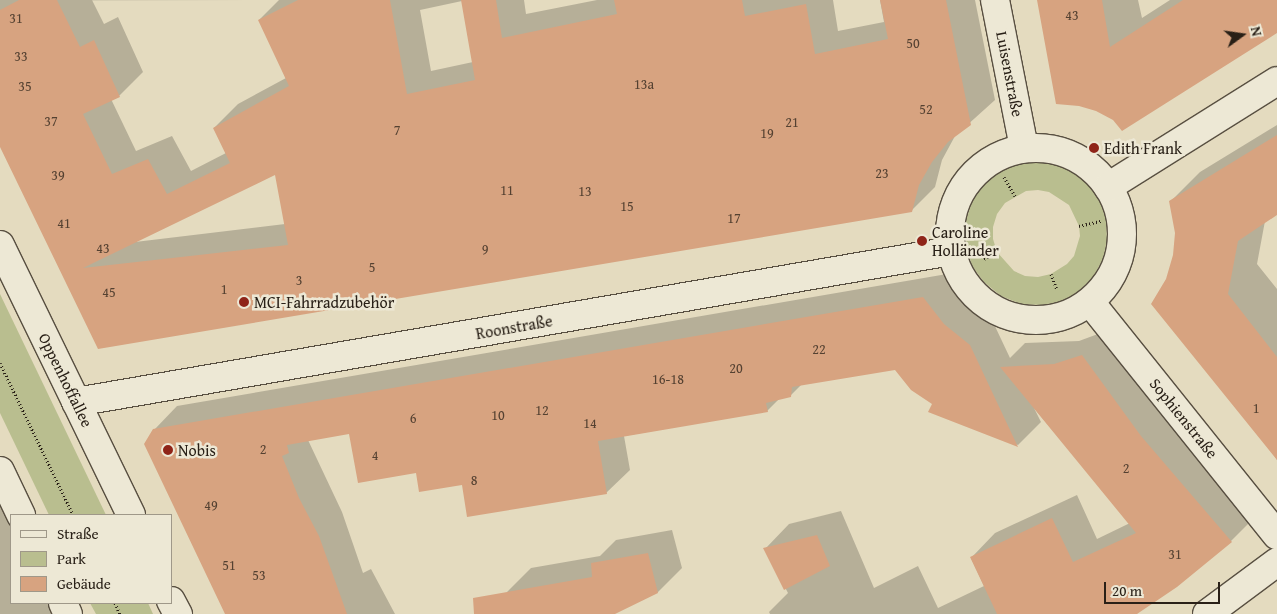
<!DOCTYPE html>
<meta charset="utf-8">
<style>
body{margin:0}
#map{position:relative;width:1277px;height:614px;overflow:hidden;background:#e4dbbf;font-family:"Gentium Book Plus",serif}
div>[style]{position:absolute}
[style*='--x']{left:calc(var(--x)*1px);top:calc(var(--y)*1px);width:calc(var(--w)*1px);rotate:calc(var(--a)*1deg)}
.green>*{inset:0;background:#b9be8f}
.shadow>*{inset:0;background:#0003}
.building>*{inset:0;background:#d7a380}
.path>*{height:3px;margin-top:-1.5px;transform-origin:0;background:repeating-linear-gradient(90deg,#292017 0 1px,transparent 0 3.5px)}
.roads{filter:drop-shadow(1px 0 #584f41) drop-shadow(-1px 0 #584f41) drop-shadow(0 1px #584f41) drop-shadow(0 -1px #584f41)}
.minor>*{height:28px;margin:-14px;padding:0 14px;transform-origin:14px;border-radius:14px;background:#ede8d5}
.minor>.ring{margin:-14px;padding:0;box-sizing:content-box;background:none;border:28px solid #ede8d5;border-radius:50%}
.dots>*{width:14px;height:14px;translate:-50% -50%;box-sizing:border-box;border:2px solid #ede8d5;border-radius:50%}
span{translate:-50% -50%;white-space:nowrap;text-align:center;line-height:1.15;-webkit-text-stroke:5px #ede8d5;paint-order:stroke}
.number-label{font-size:14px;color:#544131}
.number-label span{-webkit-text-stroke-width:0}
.street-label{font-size:16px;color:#292017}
.poi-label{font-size:16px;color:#292017}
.left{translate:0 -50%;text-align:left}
.legend{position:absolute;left:10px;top:514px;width:162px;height:90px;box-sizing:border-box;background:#ede8d5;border:1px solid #9f9889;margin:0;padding:6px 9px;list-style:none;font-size:15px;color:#292017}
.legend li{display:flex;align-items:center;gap:10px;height:25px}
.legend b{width:25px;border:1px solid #9f9889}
.north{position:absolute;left:1217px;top:10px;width:50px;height:50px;-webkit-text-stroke:4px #ede8d5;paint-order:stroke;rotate:76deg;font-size:14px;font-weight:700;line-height:20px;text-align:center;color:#292017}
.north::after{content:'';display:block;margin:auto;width:18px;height:22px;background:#292017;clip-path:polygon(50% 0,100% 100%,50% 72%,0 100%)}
.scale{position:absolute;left:1104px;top:582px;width:116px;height:22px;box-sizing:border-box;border:2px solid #292017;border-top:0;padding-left:6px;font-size:15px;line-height:18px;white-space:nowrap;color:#292017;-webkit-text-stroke:4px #ede8d5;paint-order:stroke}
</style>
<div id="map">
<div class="green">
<i style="clip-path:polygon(evenodd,1038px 161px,1057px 164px,1074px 173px,1090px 185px,1100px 201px,1106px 220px,1107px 240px,1103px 259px,1093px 277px,1079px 291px,1063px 301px,1042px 305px,1021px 304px,1001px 296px,984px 282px,972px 266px,966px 245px,965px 223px,972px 202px,983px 184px,1001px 171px,1018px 163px,1038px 161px,1038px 190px,1049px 192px,1069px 205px,1079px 226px,1080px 236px,1074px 256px,1067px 264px,1051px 274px,1038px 277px,1025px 276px,1014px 271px,997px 252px,993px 239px,993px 227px,997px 214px,1005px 203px,1026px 191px,1038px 190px)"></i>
<i style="clip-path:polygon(0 294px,106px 515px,49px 515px,0 413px)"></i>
<i style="clip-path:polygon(90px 603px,148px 603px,153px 614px,96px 614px)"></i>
</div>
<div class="shadow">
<i style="clip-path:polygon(evenodd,0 0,92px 0,104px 24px,118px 17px,143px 72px,119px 96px,111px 99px,136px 151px,172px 136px,191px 171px,226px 153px,214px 128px,238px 104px,286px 78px,259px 20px,279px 0,524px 0,526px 14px,597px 0,833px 0,838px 31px,884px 22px,880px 0,975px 0,995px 100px,955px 136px,942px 160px,935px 187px,911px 211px,99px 348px,0 145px,0 0,462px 1px,473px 62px,431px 71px,420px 10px,462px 1px,0 0,276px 173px,285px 224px,135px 242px,276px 173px)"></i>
<i style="clip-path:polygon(1039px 0,1138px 0,1142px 18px,1170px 0,1277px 0,1277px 31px,1122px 129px)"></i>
<i style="clip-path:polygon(1277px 125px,1277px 213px,1265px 221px,1257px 264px,1277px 289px,1277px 460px,1167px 279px,1174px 256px,1176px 232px,1170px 202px,1200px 172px)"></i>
<i style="clip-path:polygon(947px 274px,967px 301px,993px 322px,1010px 358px,1025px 343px,1079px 341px,1106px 331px,1255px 517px,1231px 541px,1176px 586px,1135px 614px,770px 614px,769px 612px,788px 593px,765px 549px,789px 524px,841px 511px,874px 588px,918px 566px,938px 608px,984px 586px,971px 558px,995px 533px,1077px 495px,1097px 539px,1130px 523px,1034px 408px,1041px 422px,1018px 445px,930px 411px,933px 404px,896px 369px,802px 384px,790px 396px,780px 398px,767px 411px,624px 436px,630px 470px,606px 493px,463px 483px,417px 471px,350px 433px,308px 440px,342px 512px,363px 573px,371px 569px,395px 614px,226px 614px,154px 430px,177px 406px)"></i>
<i style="clip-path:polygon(0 487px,11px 515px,11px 603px,55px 603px,61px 614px,0 614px)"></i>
<i style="clip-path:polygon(672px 530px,682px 568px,658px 592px,613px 614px,511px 614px,507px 592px,531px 568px,600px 556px,616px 540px)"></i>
</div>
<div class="building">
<i style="clip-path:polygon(evenodd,19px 0,57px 0,80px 47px,94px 40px,120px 97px,83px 114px,112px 174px,148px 159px,167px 194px,230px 163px,213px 128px,289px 86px,258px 20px,298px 0,390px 0,407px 94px,475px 80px,461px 0,496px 0,502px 38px,617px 14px,614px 0,742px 0,745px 16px,806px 4px,815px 54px,888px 39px,880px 0,946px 0,971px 125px,948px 142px,932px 162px,919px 185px,912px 212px,98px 349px,0 147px,0 10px,19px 0,275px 175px,288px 245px,83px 268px,275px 175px)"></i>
<i style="clip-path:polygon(1037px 0,1102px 0,1110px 47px,1183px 0,1277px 0,1277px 33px,1122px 131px,1113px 120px,1096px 111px,1079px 106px,1056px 104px)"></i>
<i style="clip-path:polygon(1277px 135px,1277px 215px,1238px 241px,1228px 294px,1277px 357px,1277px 460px,1151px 304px,1166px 279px,1173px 255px,1175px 233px,1169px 201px)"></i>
<i style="clip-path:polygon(923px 297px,944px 324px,970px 345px,1018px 447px,928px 412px,932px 404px,911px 390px,895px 370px,792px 387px,791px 397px,766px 403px,768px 412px,598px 441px,607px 494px,467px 517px,462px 485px,419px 492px,416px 473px,358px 483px,349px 434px,287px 445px,289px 453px,282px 456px,299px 498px,319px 536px,347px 614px,225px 614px,144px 444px,153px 429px)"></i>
<i style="clip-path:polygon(1082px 355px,1141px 436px,1232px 542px,1177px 587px,1137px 614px,997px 614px,970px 557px,1052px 518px,1073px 562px,1136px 533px,1000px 367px,1054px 364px)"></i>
<i style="clip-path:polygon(817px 535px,830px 566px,784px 590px,763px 548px)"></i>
<i style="clip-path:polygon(648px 553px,658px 593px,615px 614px,474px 614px,473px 598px,592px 577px,591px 563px)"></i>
</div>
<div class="path">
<i style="--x:1004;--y:177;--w:22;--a:60"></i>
<i style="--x:1079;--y:226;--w:23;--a:-13"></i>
<i style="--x:984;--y:259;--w:15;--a:-28"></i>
<i style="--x:1051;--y:274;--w:17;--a:69"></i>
<i style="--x:0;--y:363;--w:169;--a:64.3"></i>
<i style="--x:115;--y:603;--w:12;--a:66"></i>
</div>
<div class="roads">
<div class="minor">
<i style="--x:995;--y:0;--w:151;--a:78.9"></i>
<i class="ring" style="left:950px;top:148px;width:144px;height:144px"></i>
<i style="--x:1108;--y:187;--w:199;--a:-32.1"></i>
<i style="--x:0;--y:245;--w:300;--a:64.1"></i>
<i style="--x:1090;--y:302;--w:299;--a:51.3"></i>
<i style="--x:76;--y:402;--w:888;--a:-9.79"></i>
<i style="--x:0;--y:471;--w:49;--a:64.5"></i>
<i style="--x:171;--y:601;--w:15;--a:62"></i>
<i style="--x:63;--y:603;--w:12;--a:66"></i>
<i style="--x:1207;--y:614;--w:87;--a:-36.6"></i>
</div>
</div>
<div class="dots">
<i style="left:1094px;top:148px;background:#8f2418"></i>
<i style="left:922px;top:241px;background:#8f2418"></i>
<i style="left:244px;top:302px;background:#8f2418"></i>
<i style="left:168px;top:450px;background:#8f2418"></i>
</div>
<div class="number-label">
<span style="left:1072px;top:15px">43</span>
<span style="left:16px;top:18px">31</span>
<span style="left:913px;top:43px">50</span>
<span style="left:21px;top:56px">33</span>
<span style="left:644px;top:84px">13a</span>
<span style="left:25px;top:86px">35</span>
<span style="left:926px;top:109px">52</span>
<span style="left:51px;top:121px">37</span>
<span style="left:792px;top:122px">21</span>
<span style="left:397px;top:130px">7</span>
<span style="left:767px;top:133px">19</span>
<span style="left:882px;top:173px">23</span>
<span style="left:58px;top:175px">39</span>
<span style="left:507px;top:190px">11</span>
<span style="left:585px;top:191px">13</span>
<span style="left:627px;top:206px">15</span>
<span style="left:734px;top:218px">17</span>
<span style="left:64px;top:223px">41</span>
<span style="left:103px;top:248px">43</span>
<span style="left:485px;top:249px">9</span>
<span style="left:372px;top:267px">5</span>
<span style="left:299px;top:280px">3</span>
<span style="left:224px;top:289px">1</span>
<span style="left:109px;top:292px">45</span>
<span style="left:819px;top:349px">22</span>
<span style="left:736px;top:368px">20</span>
<span style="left:668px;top:379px">16-18</span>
<span style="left:1256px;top:408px">1</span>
<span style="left:542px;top:410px">12</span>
<span style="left:498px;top:415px">10</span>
<span style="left:413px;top:418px">6</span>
<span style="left:590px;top:423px">14</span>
<span style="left:263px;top:449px">2</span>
<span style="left:375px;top:455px">4</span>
<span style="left:1126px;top:468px">2</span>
<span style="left:474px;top:480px">8</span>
<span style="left:211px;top:505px">49</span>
<span style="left:1175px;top:554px">31</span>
<span style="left:229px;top:565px">51</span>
<span style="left:259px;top:575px">53</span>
</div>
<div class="street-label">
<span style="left:1010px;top:74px;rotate:79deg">Luisenstraße</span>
<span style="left:514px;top:327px;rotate:-10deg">Roonstraße</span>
<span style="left:66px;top:380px;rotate:64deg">Oppenhoffallee</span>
<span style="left:1184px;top:418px;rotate:51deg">Sophienstraße</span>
</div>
<div class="poi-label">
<span class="left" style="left:1104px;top:148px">Edith Frank</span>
<span class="left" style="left:932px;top:241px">Caroline<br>Holländer</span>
<span class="left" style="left:254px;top:302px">MCI-Fahrradzubehör</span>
<span class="left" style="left:178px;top:450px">Nobis</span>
</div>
<ul class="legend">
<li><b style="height:6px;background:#ede8d5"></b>Straße</li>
<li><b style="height:14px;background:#b9be8f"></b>Park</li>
<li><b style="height:14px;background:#d7a380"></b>Gebäude</li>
</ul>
<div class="north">N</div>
<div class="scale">20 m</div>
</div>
